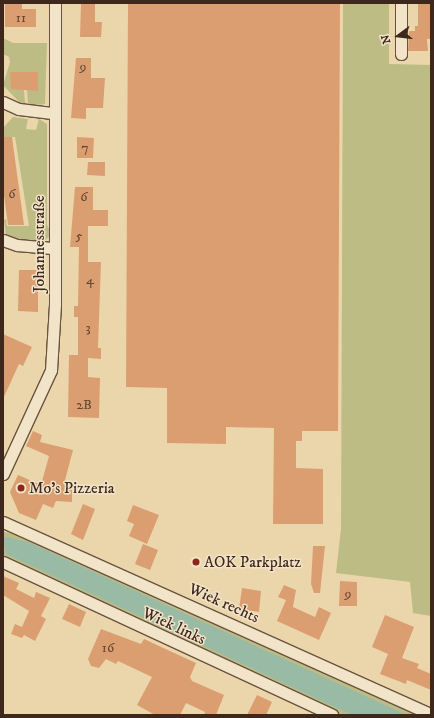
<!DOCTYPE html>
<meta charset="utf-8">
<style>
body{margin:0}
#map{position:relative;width:434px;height:718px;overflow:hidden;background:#ebd6ab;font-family:"IM FELL DW Pica",serif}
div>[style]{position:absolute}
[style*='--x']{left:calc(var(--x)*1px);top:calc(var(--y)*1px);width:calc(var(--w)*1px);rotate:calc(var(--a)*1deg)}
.green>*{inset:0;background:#bdbc84}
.water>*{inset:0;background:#99baa5}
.building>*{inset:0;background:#db9e71}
.roads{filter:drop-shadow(1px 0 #695340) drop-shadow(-1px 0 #695340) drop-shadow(0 1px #695340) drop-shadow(0 -1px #695340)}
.street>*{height:11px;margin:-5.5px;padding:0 5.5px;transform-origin:5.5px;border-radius:5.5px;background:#f2e4c8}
.dots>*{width:11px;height:11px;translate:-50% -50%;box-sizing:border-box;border:2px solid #f2e4c8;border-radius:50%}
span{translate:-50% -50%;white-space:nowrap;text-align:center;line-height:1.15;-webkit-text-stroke:3px #f2e4c8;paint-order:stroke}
.number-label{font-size:14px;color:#654532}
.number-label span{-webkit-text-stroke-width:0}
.street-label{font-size:16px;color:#3e271d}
.poi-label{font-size:16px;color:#3e271d}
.left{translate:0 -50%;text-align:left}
.frame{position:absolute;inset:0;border:4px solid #3e271d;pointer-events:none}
.north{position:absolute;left:378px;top:16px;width:40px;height:40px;-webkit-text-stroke:3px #f2e4c8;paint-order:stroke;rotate:255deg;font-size:11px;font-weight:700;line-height:16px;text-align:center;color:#3e271d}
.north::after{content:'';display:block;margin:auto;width:14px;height:18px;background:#3e271d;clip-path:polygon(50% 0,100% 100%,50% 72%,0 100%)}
</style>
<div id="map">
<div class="green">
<i style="clip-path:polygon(343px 3px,389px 3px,389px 64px,431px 65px,431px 616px,413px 613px,410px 582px,336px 573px,341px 529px)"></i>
<i style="clip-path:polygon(3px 38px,13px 43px,47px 43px,45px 104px,28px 106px,27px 89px,24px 89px,25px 103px,20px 103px,3px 85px,10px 62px,9px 57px,3px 54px)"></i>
<i style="clip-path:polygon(13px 117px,28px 119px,26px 129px,36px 130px,39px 119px,47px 124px,47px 225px,50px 230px,49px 237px,42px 243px,6px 237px,4px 220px,6px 219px,7px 226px,29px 226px,15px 137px,3px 137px,3px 128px)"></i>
<i style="clip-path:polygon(3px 532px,13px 533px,417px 715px,340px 715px,3px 559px)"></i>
</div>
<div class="water">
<i style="clip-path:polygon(7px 537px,28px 542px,407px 715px,352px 715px,6px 554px,3px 538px)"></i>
</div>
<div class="building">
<i style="clip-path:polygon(5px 3px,22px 3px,22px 9px,36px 9px,36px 27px,5px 27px)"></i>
<i style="clip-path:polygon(81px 3px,95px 3px,95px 22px,102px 22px,101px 37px,80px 37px)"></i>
<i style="clip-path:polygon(128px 3px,340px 3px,338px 431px,302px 431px,302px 441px,296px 441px,296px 468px,323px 469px,323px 524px,273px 524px,274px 428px,226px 427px,226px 444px,167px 443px,167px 388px,126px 387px)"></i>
<i style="clip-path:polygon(418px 3px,431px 3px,431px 39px,427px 39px,428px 51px,408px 51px,409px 31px,415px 31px,415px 26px,418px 26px)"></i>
<i style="clip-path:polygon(76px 58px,91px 58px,91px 78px,105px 78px,103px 108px,86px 108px,86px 119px,71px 118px)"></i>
<i style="clip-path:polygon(10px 72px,38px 72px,38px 91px,11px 89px)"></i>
<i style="clip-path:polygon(3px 137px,12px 137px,24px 225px,8px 225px,3px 188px)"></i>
<i style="clip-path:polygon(77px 137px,94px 138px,93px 158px,77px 158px)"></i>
<i style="clip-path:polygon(88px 162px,105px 162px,105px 176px,87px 175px)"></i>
<i style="clip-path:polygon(75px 187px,93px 187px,93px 210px,108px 210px,108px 226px,88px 226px,88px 262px,101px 262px,98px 348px,101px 348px,101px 359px,88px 358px,88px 377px,100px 378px,99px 418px,68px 417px,69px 355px,78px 355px,78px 317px,74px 317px,74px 306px,78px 306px,79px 247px,70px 247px)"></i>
<i style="clip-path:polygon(19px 270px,38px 270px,38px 312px,18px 311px)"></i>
<i style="clip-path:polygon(3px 334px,32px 347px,23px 366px,19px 364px,3px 399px)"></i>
<i style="clip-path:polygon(33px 431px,42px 435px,40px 442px,73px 450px,64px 484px,72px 485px,72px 502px,56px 501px,53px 508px,43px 504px,36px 520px,19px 513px,10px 492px,18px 475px,41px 485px,49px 456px,26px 446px)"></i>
<i style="clip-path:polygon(83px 504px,95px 509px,83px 540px,71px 534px)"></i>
<i style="clip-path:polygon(133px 505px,159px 515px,147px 544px,129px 536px,134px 524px,127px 521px)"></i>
<i style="clip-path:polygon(143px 544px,158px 550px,150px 570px,135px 564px)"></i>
<i style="clip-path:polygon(313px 546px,325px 546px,320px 593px,314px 593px,311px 584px)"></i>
<i style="clip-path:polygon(3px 576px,19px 583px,16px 589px,34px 598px,36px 592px,50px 598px,41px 616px,46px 619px,35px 641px,24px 635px,22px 638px,11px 634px,15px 624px,22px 627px,29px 611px,3px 595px)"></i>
<i style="clip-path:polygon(340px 581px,357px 582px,357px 606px,339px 606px)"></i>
<i style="clip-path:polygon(284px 585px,296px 590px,293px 607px,315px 617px,319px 607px,331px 613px,319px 640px,277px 621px,286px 600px,278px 597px)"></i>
<i style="clip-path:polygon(242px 588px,261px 591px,259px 612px,239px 609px)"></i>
<i style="clip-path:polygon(69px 604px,86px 612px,80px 627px,62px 619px)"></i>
<i style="clip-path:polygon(385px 615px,414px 627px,402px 658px,419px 664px,417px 668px,431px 674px,431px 690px,407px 680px,406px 684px,380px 674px,388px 654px,372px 647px)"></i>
<i style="clip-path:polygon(101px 629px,141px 644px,144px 639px,196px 663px,190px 677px,192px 681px,224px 695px,216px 715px,204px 715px,205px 712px,186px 703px,180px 715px,155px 715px,137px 705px,152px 677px,118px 661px,116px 664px,106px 659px,99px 668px,91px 666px,88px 659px)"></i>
<i style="clip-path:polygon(257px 695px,272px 702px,266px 715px,247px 715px)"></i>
</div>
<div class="roads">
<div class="street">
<i style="--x:401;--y:54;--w:51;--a:-90"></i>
<i style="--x:3;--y:102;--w:17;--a:24"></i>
<i style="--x:19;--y:109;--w:35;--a:7"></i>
<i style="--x:3;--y:240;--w:15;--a:20"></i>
<i style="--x:17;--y:245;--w:38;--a:5"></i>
<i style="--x:3;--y:474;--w:115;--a:-65.2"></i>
<i style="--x:51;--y:370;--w:66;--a:-86.5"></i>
<i style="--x:55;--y:304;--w:301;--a:-90"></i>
<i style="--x:3;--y:522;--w:469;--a:24.2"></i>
<i style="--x:3;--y:562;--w:363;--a:24.9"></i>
</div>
</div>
<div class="dots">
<i style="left:21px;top:488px;background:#8f2418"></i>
<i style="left:196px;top:562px;background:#8f2418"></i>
</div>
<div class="number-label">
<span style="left:21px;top:18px">11</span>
<span style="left:83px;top:67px">9</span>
<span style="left:85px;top:148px">7</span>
<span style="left:12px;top:194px">6</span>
<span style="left:84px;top:197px">6</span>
<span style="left:79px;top:236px">5</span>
<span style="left:90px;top:280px">4</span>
<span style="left:88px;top:328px">3</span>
<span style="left:84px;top:405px">2B</span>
<span style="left:348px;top:594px">9</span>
<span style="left:108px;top:648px">16</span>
</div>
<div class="street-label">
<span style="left:39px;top:244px;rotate:-90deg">Johannesstraße</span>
<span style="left:224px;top:603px;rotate:24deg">Wiek rechts</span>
<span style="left:174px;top:626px;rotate:25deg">Wiek links</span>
</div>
<div class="poi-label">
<span class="left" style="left:29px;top:488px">Mo's Pizzeria</span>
<span class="left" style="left:204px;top:562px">AOK Parkplatz</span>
</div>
<div class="frame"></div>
<div class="north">N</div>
</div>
